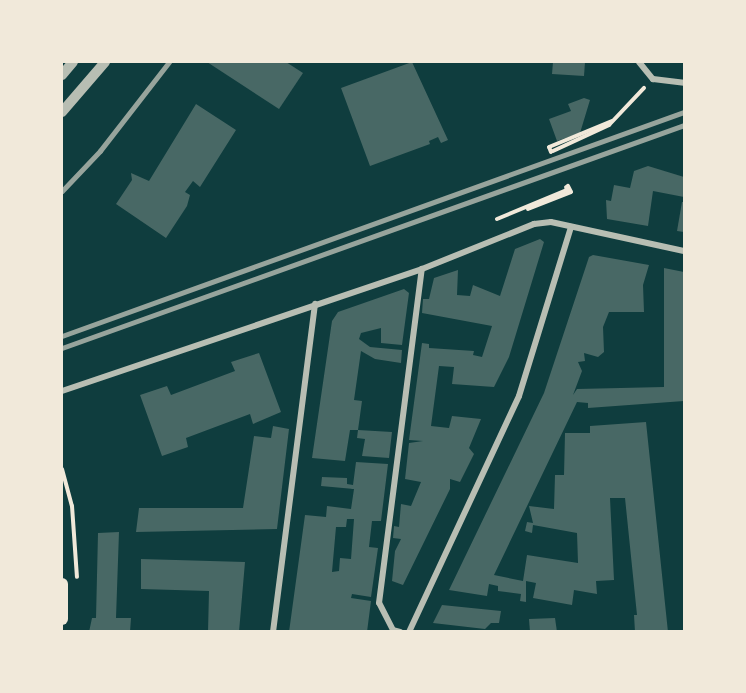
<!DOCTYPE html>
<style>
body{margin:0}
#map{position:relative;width:746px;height:693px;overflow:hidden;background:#0f3d3e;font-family:"PT Sans",sans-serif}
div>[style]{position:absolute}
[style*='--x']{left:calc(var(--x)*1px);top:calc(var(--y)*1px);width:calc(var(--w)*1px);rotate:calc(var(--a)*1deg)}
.building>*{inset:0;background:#486865}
.path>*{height:4px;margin:-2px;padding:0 2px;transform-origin:2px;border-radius:2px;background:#f1e9da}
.minor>*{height:6px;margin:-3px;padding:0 3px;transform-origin:3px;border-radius:3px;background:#b8beb3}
.tertiary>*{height:10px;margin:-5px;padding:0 5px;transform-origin:5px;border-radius:5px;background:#b8beb3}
.secondary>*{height:12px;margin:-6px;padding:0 6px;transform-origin:6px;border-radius:6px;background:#f1e9da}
.rail>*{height:4.5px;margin:-2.25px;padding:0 2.25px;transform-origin:2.25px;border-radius:2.25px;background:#97a49c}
span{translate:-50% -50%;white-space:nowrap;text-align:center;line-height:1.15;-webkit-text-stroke:4.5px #f1e9da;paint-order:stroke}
.frame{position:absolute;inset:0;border:63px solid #f1e9da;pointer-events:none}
</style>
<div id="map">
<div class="building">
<i style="clip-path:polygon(207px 62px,286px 62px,303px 73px,279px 109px)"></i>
<i style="clip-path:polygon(412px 62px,448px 140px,441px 143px,438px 137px,429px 141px,430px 144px,370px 166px,341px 88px)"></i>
<i style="clip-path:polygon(553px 62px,585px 62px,584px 76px,552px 74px)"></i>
<i style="clip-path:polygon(584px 98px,590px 100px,580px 133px,557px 141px,549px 119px,571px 111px,568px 104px)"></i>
<i style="clip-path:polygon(196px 104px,236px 130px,200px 187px,193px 181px,185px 192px,190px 195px,187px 206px,166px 238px,116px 204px,132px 180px,131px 173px,149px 181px)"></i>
<i style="clip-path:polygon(648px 166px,684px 177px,684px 197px,653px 191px,648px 226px,607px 219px,606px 200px,611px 201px,614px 185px,630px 188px,634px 171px)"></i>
<i style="clip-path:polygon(682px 202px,684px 202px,684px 232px,677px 231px)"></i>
<i style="clip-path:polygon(540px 239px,544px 242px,509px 357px,494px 387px,452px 384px,454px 367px,439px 366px,431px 426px,449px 428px,452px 416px,481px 419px,469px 448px,474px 454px,460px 482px,450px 479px,450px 489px,403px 585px,392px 581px,395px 551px,401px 539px,393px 538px,394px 526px,399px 527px,401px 504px,411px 506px,421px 482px,405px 479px,409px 443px,423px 441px,409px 440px,422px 343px,429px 344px,429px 348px,474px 351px,473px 355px,482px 357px,492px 326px,422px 313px,423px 299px,429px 299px,434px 278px,458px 270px,457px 295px,470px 296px,473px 285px,500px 296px,515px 249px)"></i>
<i style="clip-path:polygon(593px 255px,649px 265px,643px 285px,644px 312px,609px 312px,603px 327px,604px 352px,598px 357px,584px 353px,585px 361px,578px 362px,582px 371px,573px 395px,577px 389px,664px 387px,664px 268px,684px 272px,684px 401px,588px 408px,588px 403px,577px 402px,494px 575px,523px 581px,527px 555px,578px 563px,577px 533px,533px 525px,532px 533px,525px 531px,527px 522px,533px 523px,529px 506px,554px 509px,555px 475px,564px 475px,565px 433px,590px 433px,590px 426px,646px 422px,668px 632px,635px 632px,634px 615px,637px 615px,625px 498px,610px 498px,614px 580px,596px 581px,597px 594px,574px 590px,572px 605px,533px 598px,536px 583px,526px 581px,526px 602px,520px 601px,521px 594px,498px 591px,498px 586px,489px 584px,487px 596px,449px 590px,544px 393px,589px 257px)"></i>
<i style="clip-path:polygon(404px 289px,409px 293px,402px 345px,381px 343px,381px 328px,361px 333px,359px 339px,370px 347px,402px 350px,401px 363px,375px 359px,361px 351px,354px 400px,362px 401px,358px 430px,350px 430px,345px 461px,312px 458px,332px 321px,338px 312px)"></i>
<i style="clip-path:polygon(259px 353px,281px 412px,253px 424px,250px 414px,186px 438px,188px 447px,162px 456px,140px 395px,167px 386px,171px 395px,235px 371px,231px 362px)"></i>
<i style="clip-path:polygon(273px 426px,289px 429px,277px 529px,136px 532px,139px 508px,243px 508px,254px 436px,271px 438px)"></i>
<i style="clip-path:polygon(358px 430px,392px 432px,389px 458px,362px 456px,365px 439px,357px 438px)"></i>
<i style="clip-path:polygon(evenodd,356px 462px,388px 464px,381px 521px,372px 521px,369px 547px,378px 548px,371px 597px,352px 594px,351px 598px,371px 601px,367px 632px,289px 632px,305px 515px,326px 517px,327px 506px,351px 509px,354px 489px,321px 486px,322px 477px,347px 478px,347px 484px,353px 485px,356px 462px,347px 519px,354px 519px,351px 559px,340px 558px,339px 571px,332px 572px,336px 527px,346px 527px,347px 519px)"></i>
<i style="clip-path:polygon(119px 532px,116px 618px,131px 618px,130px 632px,89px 632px,92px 618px,96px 618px,98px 533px)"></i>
<i style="clip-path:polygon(141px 559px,245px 562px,239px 632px,208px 632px,209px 591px,141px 589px)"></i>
<i style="clip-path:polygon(442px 605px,501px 611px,499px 623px,491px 623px,485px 629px,433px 623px)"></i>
<i style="clip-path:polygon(555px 618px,557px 632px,530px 632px,529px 619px)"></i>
</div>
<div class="path">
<i style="--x:553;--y:151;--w:62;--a:-24.9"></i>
<i style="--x:609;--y:125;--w:51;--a:-46.6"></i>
<i style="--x:551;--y:152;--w:5;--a:-112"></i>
<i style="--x:549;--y:147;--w:68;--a:-22.4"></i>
<i style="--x:528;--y:209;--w:46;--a:-21.6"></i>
<i style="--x:571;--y:192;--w:7;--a:-117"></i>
<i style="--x:497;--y:219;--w:76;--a:-22.5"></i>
<i style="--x:567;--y:190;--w:3;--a:-108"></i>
<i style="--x:62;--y:469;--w:38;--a:75"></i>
<i style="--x:72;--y:506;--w:71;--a:86"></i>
</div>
<div class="minor">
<i style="--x:639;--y:62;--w:22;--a:51"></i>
<i style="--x:653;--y:79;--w:31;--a:7"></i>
<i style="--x:62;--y:391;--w:380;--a:-18.7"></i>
<i style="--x:422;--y:269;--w:121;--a:-21.9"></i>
<i style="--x:534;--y:224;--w:17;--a:-7"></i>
<i style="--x:551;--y:222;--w:136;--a:12.3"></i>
<i style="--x:273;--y:632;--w:331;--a:-82.7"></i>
<i style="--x:400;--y:632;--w:7;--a:-164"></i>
<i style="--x:393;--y:630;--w:30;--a:-117"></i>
<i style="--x:379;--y:603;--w:337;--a:-82.7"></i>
<i style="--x:409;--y:632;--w:260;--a:-65"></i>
<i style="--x:519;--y:396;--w:177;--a:-72.9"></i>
</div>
<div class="tertiary">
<i style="--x:62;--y:75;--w:17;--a:-50"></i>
<i style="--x:62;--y:112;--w:66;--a:-49.3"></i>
</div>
<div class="secondary">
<i style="--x:62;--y:584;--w:35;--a:90"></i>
</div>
<div class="rail">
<i style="--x:62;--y:191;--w:55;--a:-46.5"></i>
<i style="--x:100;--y:151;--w:113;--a:-52.2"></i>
<i style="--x:62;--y:336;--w:661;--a:-19.81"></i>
<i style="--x:62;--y:348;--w:661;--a:-19.72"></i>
</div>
<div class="frame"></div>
</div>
